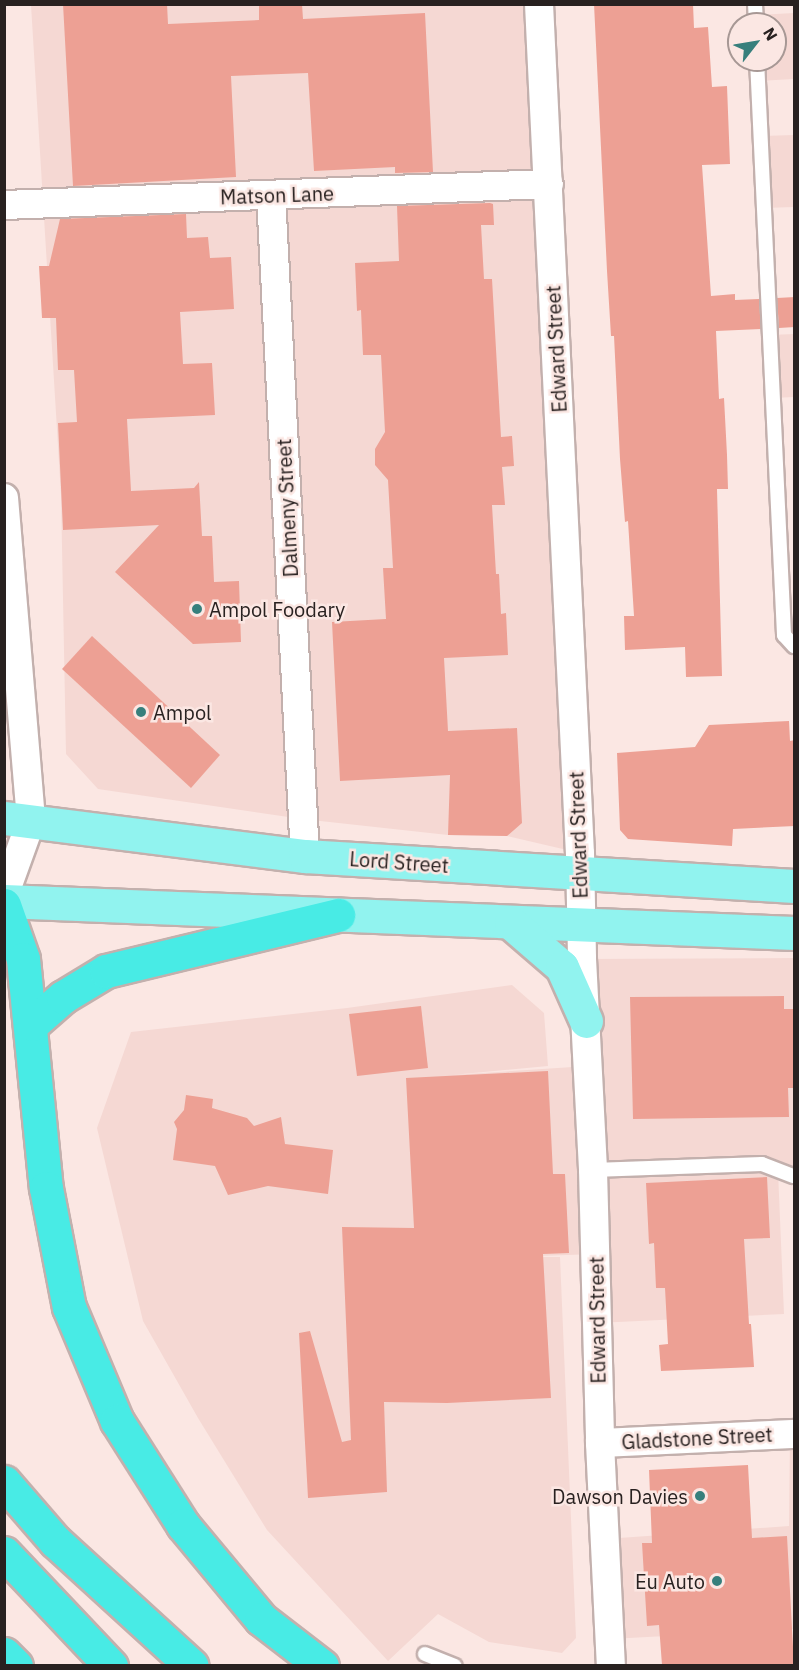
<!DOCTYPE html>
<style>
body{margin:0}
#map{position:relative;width:799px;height:1670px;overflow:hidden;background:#fbe7e3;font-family:"IBM Plex Sans",sans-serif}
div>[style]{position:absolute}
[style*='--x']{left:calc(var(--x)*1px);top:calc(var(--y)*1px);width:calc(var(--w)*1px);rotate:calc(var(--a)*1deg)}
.built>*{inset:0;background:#f5d8d3}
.building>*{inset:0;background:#eda094}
.roads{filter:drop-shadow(2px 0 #c3b0ad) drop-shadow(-2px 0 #c3b0ad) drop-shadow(0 2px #c3b0ad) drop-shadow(0 -2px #c3b0ad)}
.service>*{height:14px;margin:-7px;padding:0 7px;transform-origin:7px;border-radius:7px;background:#fff}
.minor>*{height:28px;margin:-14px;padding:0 14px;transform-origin:14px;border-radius:14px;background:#fff}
.primary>*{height:33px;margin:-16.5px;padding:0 16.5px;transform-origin:16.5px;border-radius:16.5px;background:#91f3ef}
.motorway>*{height:33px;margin:-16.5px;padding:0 16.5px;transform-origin:16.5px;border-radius:16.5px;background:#48ebe5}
.dots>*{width:16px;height:16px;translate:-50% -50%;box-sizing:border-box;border:3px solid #fbe7e3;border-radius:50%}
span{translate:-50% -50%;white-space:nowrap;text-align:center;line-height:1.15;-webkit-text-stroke:5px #fbe7e3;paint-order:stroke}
.street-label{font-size:20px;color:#282120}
.poi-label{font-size:20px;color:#282120}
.left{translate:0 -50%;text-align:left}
.right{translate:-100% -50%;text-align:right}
.frame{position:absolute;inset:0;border:6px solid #282120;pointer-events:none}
.north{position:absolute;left:727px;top:12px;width:60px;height:60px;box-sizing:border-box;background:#fbe7e3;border:2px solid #a79895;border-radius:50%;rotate:59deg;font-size:16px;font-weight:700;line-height:24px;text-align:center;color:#282120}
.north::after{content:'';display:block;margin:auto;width:21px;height:27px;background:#377f7c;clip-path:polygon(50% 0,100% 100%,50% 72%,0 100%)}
</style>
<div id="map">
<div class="built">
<i style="clip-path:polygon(31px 5px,539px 5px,580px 853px,507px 836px,448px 835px,302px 819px,98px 789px,66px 754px,61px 495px)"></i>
<i style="clip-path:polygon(794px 13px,794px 79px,758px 81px,757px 60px,775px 60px,775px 24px,756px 24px,755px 15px)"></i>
<i style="clip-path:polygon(794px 135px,794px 207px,764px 208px,761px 136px)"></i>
<i style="clip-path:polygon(794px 334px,794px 397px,773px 398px,770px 335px)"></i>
<i style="clip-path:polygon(794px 958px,794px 1176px,778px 1171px,784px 1314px,597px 1323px,595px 1254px,510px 1257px,560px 1257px,576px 1638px,562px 1653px,489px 1642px,438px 1614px,388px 1661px,267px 1530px,198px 1418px,143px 1321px,97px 1128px,131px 1032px,347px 1008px,512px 985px,544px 1013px,548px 1066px,452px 1075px,588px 1066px,582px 959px)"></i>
<i style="clip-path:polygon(790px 1434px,794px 1434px,794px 1629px,610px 1639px,605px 1539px,789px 1526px)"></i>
</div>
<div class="building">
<i style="clip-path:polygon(63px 4px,167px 4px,168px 24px,259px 20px,259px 4px,302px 4px,303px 19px,425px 13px,433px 172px,395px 173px,395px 167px,314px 171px,308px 73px,231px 76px,236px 177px,73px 186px)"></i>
<i style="clip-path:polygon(594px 4px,693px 4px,694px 28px,708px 27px,712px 87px,727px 86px,730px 164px,702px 165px,711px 296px,735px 294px,735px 300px,759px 299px,761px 329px,716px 331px,719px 399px,724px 398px,727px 455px,728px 489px,717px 489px,722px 676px,686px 677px,685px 647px,625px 650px,624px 616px,634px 616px,628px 521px,625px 522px,620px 459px,614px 336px,611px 336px,607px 271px)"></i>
<i style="clip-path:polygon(490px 203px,493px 204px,494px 225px,481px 225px,484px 279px,492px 279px,501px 437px,512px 436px,514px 466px,502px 467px,505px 505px,492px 505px,496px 574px,499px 574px,501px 614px,506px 613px,508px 655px,444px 658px,448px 731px,517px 728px,522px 823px,507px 836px,448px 835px,450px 775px,340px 781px,332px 622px,386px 619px,383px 568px,393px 568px,388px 480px,375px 465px,375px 449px,385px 432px,381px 355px,363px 355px,361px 310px,357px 311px,355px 263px,399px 261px,397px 206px)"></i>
<i style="clip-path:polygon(186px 214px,187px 238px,208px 237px,210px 258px,231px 257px,234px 309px,180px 312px,183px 364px,212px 363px,215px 415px,127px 419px,131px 491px,194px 488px,199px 482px,202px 536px,212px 536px,214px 582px,239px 581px,241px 642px,193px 644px,115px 572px,159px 525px,63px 530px,58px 423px,77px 422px,74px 370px,58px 370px,56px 318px,42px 318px,39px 266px,49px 266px,60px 219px)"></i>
<i style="clip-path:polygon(795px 297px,795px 327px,779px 328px,777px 298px)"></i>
<i style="clip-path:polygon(92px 636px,220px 755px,191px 788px,62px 669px)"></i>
<i style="clip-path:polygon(789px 721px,790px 741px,795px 740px,795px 826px,733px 829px,732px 846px,628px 839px,620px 830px,617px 753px,695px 747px,709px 725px)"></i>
<i style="clip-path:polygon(784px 996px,784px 1009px,795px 1009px,795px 1088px,788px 1088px,789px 1117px,633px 1119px,630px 997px)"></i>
<i style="clip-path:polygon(421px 1006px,428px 1068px,357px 1076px,349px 1014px)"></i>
<i style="clip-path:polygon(548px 1071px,553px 1174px,565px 1174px,569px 1253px,543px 1254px,551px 1398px,447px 1403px,384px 1402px,387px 1492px,308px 1498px,299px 1333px,310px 1331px,342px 1442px,351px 1440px,342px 1227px,414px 1228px,406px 1078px)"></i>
<i style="clip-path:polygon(186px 1095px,213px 1099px,212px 1108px,247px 1118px,254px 1126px,281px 1117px,285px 1144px,333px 1150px,328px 1194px,268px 1186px,228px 1195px,215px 1166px,173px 1160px,177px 1129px,174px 1122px,184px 1110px)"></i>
<i style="clip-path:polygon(767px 1177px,770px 1238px,744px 1239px,749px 1324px,751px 1324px,754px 1367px,661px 1371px,659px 1345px,668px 1344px,665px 1288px,656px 1288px,654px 1243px,649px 1244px,646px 1183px)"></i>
<i style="clip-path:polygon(748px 1465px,752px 1538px,787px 1536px,794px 1665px,662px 1665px,659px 1625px,647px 1626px,642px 1543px,652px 1543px,649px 1470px)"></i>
</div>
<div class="roads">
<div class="service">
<i style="--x:755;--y:4;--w:20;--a:87"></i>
<i style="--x:757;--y:60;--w:576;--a:87.31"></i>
<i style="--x:784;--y:635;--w:15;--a:48"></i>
<i style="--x:593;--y:1170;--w:169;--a:-2"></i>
<i style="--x:762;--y:1164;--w:34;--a:21"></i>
<i style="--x:425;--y:1654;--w:32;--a:22"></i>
</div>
<div class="minor">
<i style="--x:539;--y:4;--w:850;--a:87.24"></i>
<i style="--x:580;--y:853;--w:106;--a:88.9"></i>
<i style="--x:582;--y:959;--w:211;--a:87"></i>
<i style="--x:593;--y:1170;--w:273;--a:88.5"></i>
<i style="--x:600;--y:1443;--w:223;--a:87.2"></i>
<i style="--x:271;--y:195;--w:662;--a:87.06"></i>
<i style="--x:4;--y:205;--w:545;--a:-2.21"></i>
<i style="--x:4;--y:498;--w:324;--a:85.2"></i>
<i style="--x:31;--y:821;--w:80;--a:109.8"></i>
<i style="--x:600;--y:1443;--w:194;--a:-2.7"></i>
</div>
<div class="primary">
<i style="--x:4;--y:818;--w:303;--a:7.2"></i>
<i style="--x:305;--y:856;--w:490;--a:3.5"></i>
<i style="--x:4;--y:901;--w:791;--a:2.32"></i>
<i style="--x:511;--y:923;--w:67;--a:40.8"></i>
<i style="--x:562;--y:967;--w:59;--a:66"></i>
</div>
<div class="motorway">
<i style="--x:4;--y:905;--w:57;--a:70.6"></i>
<i style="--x:23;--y:959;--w:230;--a:84.3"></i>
<i style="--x:46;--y:1188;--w:121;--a:79.1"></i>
<i style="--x:69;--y:1307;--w:124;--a:67.2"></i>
<i style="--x:117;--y:1421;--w:123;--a:57.6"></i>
<i style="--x:183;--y:1525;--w:122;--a:50.3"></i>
<i style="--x:261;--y:1619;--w:77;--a:37.6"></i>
<i style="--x:32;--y:1024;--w:41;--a:-41.1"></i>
<i style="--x:63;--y:997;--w:50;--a:-31.2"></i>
<i style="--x:106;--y:971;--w:239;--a:-13.6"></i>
<i style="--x:4;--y:1482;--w:78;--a:49.2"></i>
<i style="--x:55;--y:1541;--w:185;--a:42.4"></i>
<i style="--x:4;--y:1553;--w:156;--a:46.6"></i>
<i style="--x:4;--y:1654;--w:17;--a:45"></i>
</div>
</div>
<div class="dots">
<i style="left:197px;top:609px;background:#377f7c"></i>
<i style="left:141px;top:712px;background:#377f7c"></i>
<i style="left:700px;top:1496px;background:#377f7c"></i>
<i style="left:717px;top:1581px;background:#377f7c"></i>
</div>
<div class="street-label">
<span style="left:277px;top:195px;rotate:-2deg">Matson Lane</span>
<span style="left:556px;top:349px;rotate:-93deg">Edward Street</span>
<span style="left:287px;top:508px;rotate:-93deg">Dalmeny Street</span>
<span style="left:578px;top:835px;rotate:-92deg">Edward Street</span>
<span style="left:399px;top:862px;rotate:4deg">Lord Street</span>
<span style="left:597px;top:1320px;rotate:-91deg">Edward Street</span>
<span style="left:697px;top:1438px;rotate:-3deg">Gladstone Street</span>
</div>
<div class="poi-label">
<span class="left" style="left:209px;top:609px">Ampol Foodary</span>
<span class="left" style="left:153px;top:712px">Ampol</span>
<span class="right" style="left:688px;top:1496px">Dawson Davies</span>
<span class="right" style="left:705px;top:1581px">Eu Auto</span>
</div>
<div class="frame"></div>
<div class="north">N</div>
</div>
